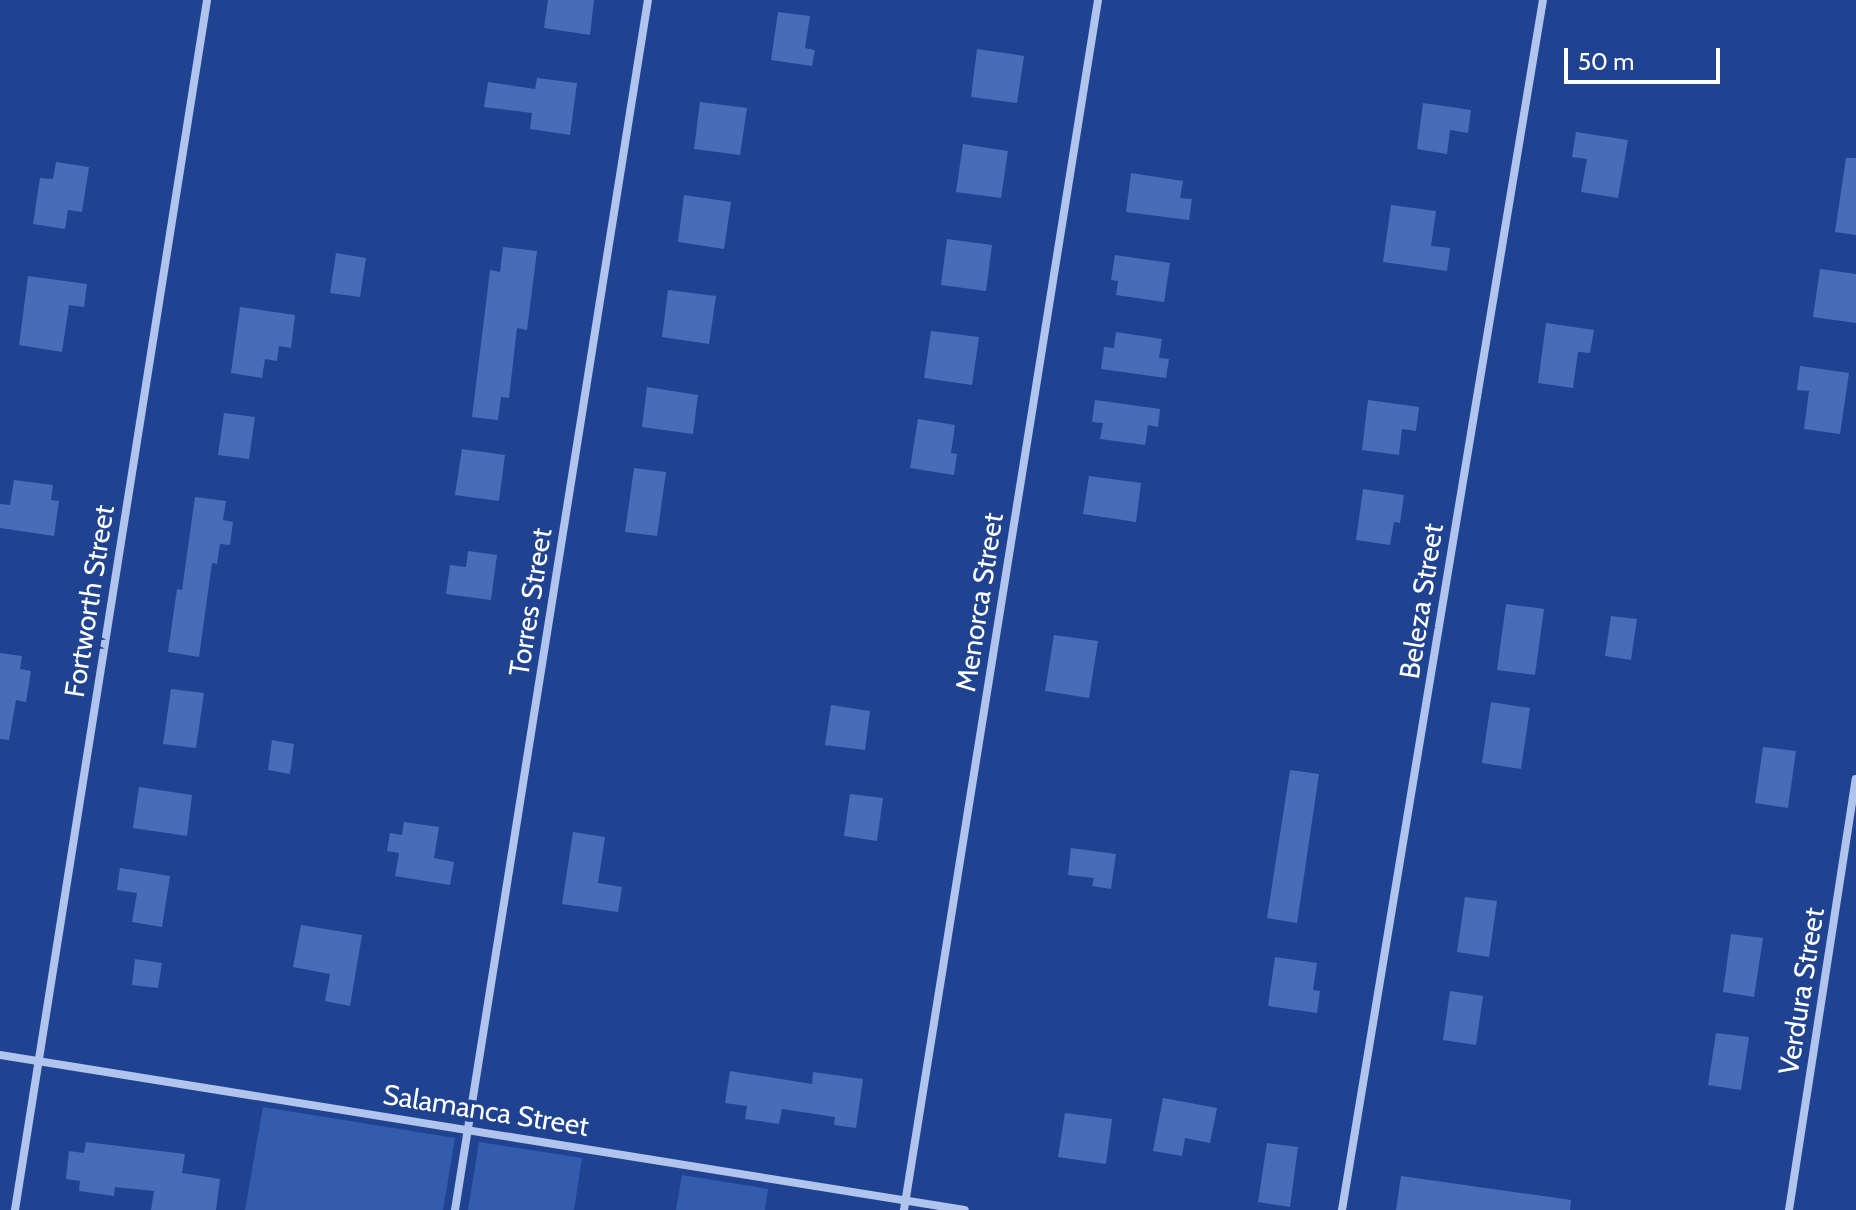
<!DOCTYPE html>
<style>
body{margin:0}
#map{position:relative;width:1856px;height:1210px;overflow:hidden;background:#204391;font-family:Cabin,sans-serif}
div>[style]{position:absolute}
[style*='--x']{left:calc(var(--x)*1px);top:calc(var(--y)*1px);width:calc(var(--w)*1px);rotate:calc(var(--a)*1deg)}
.green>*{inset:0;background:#335cae}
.building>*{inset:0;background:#486cb8}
.street>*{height:8px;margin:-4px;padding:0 4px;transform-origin:4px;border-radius:4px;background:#b0c4ed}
span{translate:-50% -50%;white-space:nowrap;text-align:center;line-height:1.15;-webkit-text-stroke:8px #204391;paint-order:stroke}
.street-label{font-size:28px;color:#fff}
.scale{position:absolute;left:1564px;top:48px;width:156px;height:36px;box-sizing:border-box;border:4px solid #fff;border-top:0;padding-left:10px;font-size:24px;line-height:28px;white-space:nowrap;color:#fff;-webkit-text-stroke:6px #204391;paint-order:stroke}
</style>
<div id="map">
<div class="green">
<i style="clip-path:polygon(263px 1107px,455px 1138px,443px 1210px,245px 1210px)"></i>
<i style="clip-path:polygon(479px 1142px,582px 1158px,574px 1210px,468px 1210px)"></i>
<i style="clip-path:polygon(682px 1175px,768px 1189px,765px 1210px,676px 1210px)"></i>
</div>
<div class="building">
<i style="clip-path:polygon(548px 0,594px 0,590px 35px,544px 28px)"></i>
<i style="clip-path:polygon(778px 12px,810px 16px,805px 48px,815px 50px,812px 66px,771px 60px)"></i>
<i style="clip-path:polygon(977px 49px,1024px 56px,1017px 103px,971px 97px)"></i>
<i style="clip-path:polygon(537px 78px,577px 83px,570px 135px,530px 129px,532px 113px,484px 107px,488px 82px,535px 89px)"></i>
<i style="clip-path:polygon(700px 102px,747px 108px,740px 155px,694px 149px)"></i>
<i style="clip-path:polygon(1423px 103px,1471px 110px,1468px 133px,1450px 130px,1447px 154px,1417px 149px)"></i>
<i style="clip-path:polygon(1576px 132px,1628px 140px,1618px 198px,1581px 192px,1587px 159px,1572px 157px)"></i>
<i style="clip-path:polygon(963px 144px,1008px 151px,1001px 198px,956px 192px)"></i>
<i style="clip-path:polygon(1846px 158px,1856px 158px,1856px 235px,1835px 232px)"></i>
<i style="clip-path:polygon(56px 162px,89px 167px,82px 212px,68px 210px,65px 229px,33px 224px,40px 178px,53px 179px)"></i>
<i style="clip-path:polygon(1131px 173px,1183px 181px,1180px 198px,1192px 199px,1189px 220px,1126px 212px)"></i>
<i style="clip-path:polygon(684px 195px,731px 202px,724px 249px,678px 242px)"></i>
<i style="clip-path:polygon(1391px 205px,1436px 211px,1431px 246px,1450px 248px,1447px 271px,1383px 262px)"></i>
<i style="clip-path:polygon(947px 239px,992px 245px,986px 291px,941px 285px)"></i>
<i style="clip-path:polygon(503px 247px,537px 251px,527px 330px,517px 328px,509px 398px,501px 397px,498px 420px,472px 417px,490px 270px,500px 272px)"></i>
<i style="clip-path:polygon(336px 253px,366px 258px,360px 297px,330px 293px)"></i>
<i style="clip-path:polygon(1115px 255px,1170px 263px,1164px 302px,1116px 295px,1118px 281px,1111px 280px)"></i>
<i style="clip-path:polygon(1820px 269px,1856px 274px,1856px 323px,1813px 317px)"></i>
<i style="clip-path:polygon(28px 276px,87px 284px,84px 307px,69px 305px,62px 352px,19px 345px)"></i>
<i style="clip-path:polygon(668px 290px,716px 296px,709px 344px,662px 337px)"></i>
<i style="clip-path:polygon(240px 307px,295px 315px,291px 348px,279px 346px,277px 361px,265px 359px,262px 378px,231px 373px)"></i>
<i style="clip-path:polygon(1546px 323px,1594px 330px,1590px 353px,1578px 352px,1573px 388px,1538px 383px)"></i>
<i style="clip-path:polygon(931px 331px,979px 337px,972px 385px,924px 378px)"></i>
<i style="clip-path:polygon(1116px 332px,1162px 339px,1159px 358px,1169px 359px,1166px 378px,1101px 369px,1104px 347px,1114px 348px)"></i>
<i style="clip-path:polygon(1800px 366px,1849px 373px,1840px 434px,1804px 429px,1809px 391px,1797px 390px)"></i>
<i style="clip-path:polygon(647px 387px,698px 395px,693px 434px,642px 427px)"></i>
<i style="clip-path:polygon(1095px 400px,1160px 409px,1158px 427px,1148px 425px,1145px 445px,1100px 439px,1103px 423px,1092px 422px)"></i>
<i style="clip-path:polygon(1368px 400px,1419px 407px,1416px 431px,1402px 429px,1399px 455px,1362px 450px)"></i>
<i style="clip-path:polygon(224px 413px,255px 417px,249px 459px,218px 455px)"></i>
<i style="clip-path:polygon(918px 419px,955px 425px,951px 453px,957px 454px,954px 475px,910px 468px)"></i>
<i style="clip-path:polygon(462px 449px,505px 455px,499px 501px,455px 495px)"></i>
<i style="clip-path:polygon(634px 468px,666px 472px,657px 536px,625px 532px)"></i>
<i style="clip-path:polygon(1089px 476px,1141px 483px,1136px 522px,1083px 514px)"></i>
<i style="clip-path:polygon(14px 480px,53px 485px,51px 500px,59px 501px,54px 536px,0 528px,0 504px,10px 505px)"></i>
<i style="clip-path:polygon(1363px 489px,1404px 495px,1400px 523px,1394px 522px,1390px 545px,1356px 540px)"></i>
<i style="clip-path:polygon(195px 497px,226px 501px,223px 520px,233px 522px,230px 545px,220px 544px,217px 564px,212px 563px,199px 657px,168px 652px,177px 589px,182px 590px)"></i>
<i style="clip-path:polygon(468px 551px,497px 555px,491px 600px,446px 594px,450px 565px,466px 567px)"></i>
<i style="clip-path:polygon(1506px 604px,1544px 609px,1535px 675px,1497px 670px)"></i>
<i style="clip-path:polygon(1611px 616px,1637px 619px,1631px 660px,1605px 656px)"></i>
<i style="clip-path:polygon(1054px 635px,1098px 641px,1089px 698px,1045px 691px)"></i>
<i style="clip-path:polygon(0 653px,22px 656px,20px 669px,31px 671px,26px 702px,16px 700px,9px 740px,0 739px)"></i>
<i style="clip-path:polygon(171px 689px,204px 693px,196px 748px,163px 744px)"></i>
<i style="clip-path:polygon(1491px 702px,1530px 708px,1521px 769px,1482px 763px)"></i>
<i style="clip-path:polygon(831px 705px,870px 711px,865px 750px,825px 745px)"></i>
<i style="clip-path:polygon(272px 740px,294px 744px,290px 774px,268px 770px)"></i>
<i style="clip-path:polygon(1763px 747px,1796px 751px,1788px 808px,1755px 803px)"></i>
<i style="clip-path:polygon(1290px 770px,1319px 774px,1297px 923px,1267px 918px)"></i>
<i style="clip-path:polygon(139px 787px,192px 795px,187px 836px,133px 828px)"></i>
<i style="clip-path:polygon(850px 794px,883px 798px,877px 841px,844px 836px)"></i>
<i style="clip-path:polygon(404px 822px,439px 827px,434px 858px,454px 862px,450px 885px,395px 876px,399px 853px,387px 851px,390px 833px,402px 835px)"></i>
<i style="clip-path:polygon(573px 832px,605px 837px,598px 883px,622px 887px,618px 912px,562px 904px)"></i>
<i style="clip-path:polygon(1071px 848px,1116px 854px,1111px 889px,1092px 886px,1094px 878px,1068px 875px)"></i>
<i style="clip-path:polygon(120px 868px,170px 876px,162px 927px,132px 922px,137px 893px,117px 890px)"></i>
<i style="clip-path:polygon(1465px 897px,1497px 901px,1489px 957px,1457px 952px)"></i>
<i style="clip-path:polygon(301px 925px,362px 935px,350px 1006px,325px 1001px,330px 974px,293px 967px)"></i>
<i style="clip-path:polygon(1731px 934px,1763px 938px,1754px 997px,1723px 992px)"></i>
<i style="clip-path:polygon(1275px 957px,1317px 963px,1313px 990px,1320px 991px,1317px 1013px,1268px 1006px)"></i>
<i style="clip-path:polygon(135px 959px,162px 963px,158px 988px,132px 985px)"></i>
<i style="clip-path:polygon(1450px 991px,1483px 996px,1476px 1045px,1443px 1040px)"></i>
<i style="clip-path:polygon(1716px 1033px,1749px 1037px,1741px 1090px,1708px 1085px)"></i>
<i style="clip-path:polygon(730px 1071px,812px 1084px,813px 1072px,863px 1079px,856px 1128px,834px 1125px,835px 1117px,782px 1109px,779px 1124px,745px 1119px,747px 1106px,725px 1103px)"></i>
<i style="clip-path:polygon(1163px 1098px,1217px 1108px,1210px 1143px,1185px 1138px,1182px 1156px,1153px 1151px)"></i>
<i style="clip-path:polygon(1065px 1113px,1112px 1119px,1106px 1164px,1058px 1157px)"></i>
<i style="clip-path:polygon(86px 1142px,185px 1154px,182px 1173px,220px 1179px,216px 1210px,151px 1210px,154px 1191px,115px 1187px,114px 1196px,79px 1191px,80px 1181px,66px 1179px,69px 1151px,84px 1153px)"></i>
<i style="clip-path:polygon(1267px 1143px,1298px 1147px,1290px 1207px,1258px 1202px)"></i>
<i style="clip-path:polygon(1401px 1176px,1571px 1200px,1570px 1210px,1396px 1210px)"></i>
</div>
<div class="street">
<i style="--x:0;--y:1055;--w:977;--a:9.13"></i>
<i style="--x:15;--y:1210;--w:1225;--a:-80.98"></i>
<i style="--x:455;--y:1210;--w:1225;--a:-80.94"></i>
<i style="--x:904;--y:1210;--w:1225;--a:-80.89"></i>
<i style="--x:1342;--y:1210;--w:1227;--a:-80.57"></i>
<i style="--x:1789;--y:1210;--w:436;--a:-81.2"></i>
</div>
<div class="street-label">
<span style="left:89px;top:601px;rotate:-81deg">Fortworth Street</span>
<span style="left:1421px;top:601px;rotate:-81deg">Beleza Street</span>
<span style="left:530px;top:602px;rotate:-81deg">Torres Street</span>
<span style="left:979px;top:602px;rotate:-81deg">Menorca Street</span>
<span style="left:1801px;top:991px;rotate:-81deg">Verdura Street</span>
<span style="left:486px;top:1110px;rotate:9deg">Salamanca Street</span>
</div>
<div class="scale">50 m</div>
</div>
